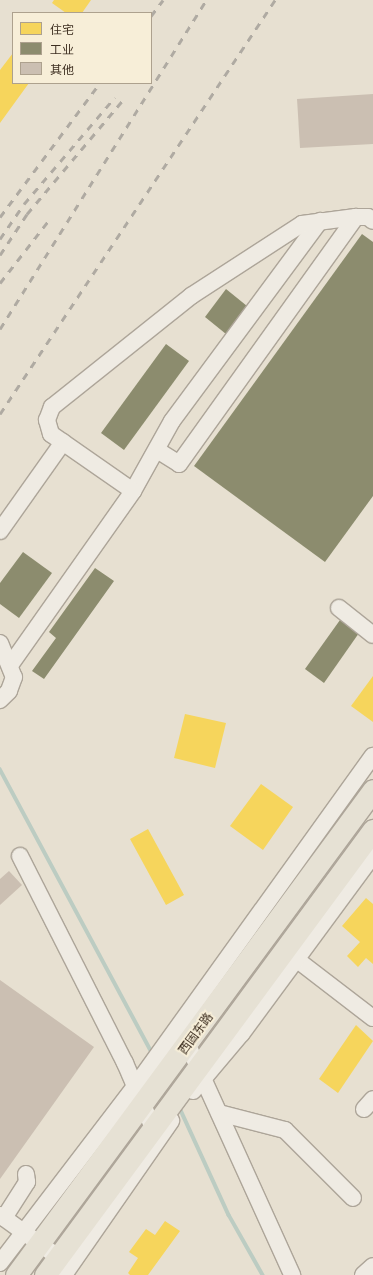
<!DOCTYPE html>
<meta charset="utf-8">
<style>
body{margin:0}
#map{position:relative;width:373px;height:1275px;overflow:hidden;background:#e7e0d1;font-family:Georgia,"Noto Sans SC",serif}
div>[style]{position:absolute}
[style*='--x']{left:calc(var(--x)*1px);top:calc(var(--y)*1px);width:calc(var(--w)*1px);rotate:calc(var(--a)*1deg)}
.homes>*{inset:0;background:#f6d55c}
.industry>*{inset:0;background:#8c8c6e}
.stream>*{height:3.5px;margin:-1.75px;padding:0 1.75px;transform-origin:1.75px;border-radius:1.75px;background:#bcccc2}
.building>*{inset:0;background:#cbbfb2}
.roads{filter:drop-shadow(1px 0 #ada599) drop-shadow(-1px 0 #ada599) drop-shadow(0 1px #ada599) drop-shadow(0 -1px #ada599)}
.minor>*{height:16px;margin:-8px;padding:0 8px;transform-origin:8px;border-radius:8px;background:#efebe3}
.major>*{height:21px;margin:-10.5px;padding:0 10.5px;transform-origin:10.5px;border-radius:10.5px;background:#e6e1d4}
.rail>*{height:3px;margin-top:-1.5px;transform-origin:0;background:repeating-linear-gradient(90deg,#afaaa2 0 7px,transparent 0 14px)}
span{translate:-50% -50%;white-space:nowrap;text-align:center;line-height:1.15;-webkit-text-stroke:4px #f7eed8;paint-order:stroke}
.street-label{font-size:12px;color:#3d2e20}
.legend{position:absolute;left:12px;top:12px;width:140px;height:72px;box-sizing:border-box;background:#f7eed8;border:1px solid #ada18e;margin:0;padding:5px 7px;list-style:none;font-size:12px;color:#3d2e20}
.legend li{display:flex;align-items:center;gap:8px;height:20px}
.legend b{width:20px;border:1px solid #ada18e}
</style>
<div id="map">
<div class="homes">
<i style="clip-path:polygon(54px 0,91px 0,82px 13px,66px 13px,52px 3px)"></i>
<i style="clip-path:polygon(13px 53px,13px 83px,29px 83px,0 123px,0 70px)"></i>
<i style="clip-path:polygon(373px 676px,373px 722px,351px 706px)"></i>
<i style="clip-path:polygon(185px 714px,226px 723px,215px 768px,174px 758px)"></i>
<i style="clip-path:polygon(261px 784px,293px 807px,263px 850px,230px 826px)"></i>
<i style="clip-path:polygon(148px 829px,184px 895px,166px 905px,130px 839px)"></i>
<i style="clip-path:polygon(366px 898px,373px 904px,373px 964px,366px 958px,358px 967px,347px 956px,360px 942px,342px 926px)"></i>
<i style="clip-path:polygon(356px 1025px,373px 1041px,338px 1093px,319px 1079px)"></i>
<i style="clip-path:polygon(165px 1221px,180px 1231px,148px 1275px,130px 1275px,128px 1273px,138px 1258px,129px 1252px,146px 1229px,155px 1235px)"></i>
</div>
<div class="industry">
<i style="clip-path:polygon(362px 234px,373px 242px,373px 496px,325px 562px,194px 466px)"></i>
<i style="clip-path:polygon(226px 289px,247px 306px,226px 334px,205px 317px)"></i>
<i style="clip-path:polygon(166px 344px,189px 361px,124px 450px,101px 433px)"></i>
<i style="clip-path:polygon(23px 552px,52px 573px,19px 618px,0 604px,0 583px)"></i>
<i style="clip-path:polygon(95px 568px,114px 581px,44px 679px,32px 671px,56px 638px,49px 632px)"></i>
<i style="clip-path:polygon(340px 620px,359px 633px,324px 683px,305px 669px)"></i>
</div>
<div class="stream">
<i style="--x:0;--y:769;--w:323;--a:61.8"></i>
<i style="--x:179;--y:1106;--w:120;--a:65.4"></i>
<i style="--x:229;--y:1215;--w:69;--a:60.5"></i>
</div>
<div class="building">
<i style="clip-path:polygon(373px 94px,373px 144px,300px 148px,297px 99px)"></i>
<i style="clip-path:polygon(9px 871px,22px 885px,0 905px,0 879px)"></i>
<i style="clip-path:polygon(0 980px,94px 1047px,0 1179px)"></i>
</div>
<div class="roads">
<div class="minor">
<i style="--x:157;--y:450;--w:26;--a:32"></i>
<i style="--x:179;--y:464;--w:304;--a:-54.4"></i>
<i style="--x:133;--y:491;--w:80;--a:-60.9"></i>
<i style="--x:172;--y:421;--w:249;--a:-53.5"></i>
<i style="--x:0;--y:531;--w:109;--a:-54.7"></i>
<i style="--x:339;--y:608;--w:43;--a:38.5"></i>
<i style="--x:0;--y:643;--w:37;--a:68"></i>
<i style="--x:14;--y:677;--w:15;--a:110"></i>
<i style="--x:9;--y:691;--w:13;--a:135"></i>
<i style="--x:11;--y:664;--w:212;--a:-54.8"></i>
<i style="--x:133;--y:491;--w:100;--a:-145.2"></i>
<i style="--x:51;--y:434;--w:15;--a:-106"></i>
<i style="--x:47;--y:420;--w:14;--a:-69"></i>
<i style="--x:52;--y:407;--w:178;--a:-38.6"></i>
<i style="--x:191;--y:296;--w:132;--a:-33"></i>
<i style="--x:302;--y:224;--w:54;--a:-7.4"></i>
<i style="--x:356;--y:217;--w:12;--a:0"></i>
<i style="--x:368;--y:217;--w:6;--a:39"></i>
<i style="--x:20;--y:856;--w:232;--a:63.1"></i>
<i style="--x:125;--y:1063;--w:71;--a:66.7"></i>
<i style="--x:296;--y:959;--w:97;--a:37.5"></i>
<i style="--x:187;--y:1043;--w:255;--a:65.6"></i>
<i style="--x:193;--y:1091;--w:76;--a:-49.8"></i>
<i style="--x:242;--y:1033;--w:221;--a:-53.6"></i>
<i style="--x:364;--y:1109;--w:13;--a:-48"></i>
<i style="--x:219;--y:1113;--w:68;--a:14.4"></i>
<i style="--x:285;--y:1130;--w:96;--a:45"></i>
<i style="--x:0;--y:1215;--w:72;--a:35.9"></i>
<i style="--x:4;--y:1218;--w:43;--a:-57.4"></i>
<i style="--x:27;--y:1182;--w:8;--a:-97"></i>
<i style="--x:0;--y:1263;--w:220;--a:-52.6"></i>
<i style="--x:134;--y:1088;--w:409;--a:-54.3"></i>
<i style="--x:64;--y:1275;--w:188;--a:-55.2"></i>
<i style="--x:363;--y:1275;--w:13;--a:-42"></i>
</div>
<div class="major">
<i style="--x:16;--y:1275;--w:602;--a:-53.64"></i>
<i style="--x:45;--y:1275;--w:553;--a:-53.61"></i>
</div>
</div>
<div class="rail">
<i style="--x:151;--y:16;--w:20;--a:-53"></i>
<i style="--x:0;--y:217;--w:167;--a:-53.3"></i>
<i style="--x:0;--y:239;--w:42;--a:-55.6"></i>
<i style="--x:24;--y:204;--w:140;--a:-49.6"></i>
<i style="--x:0;--y:255;--w:49;--a:-56.6"></i>
<i style="--x:27;--y:214;--w:149;--a:-49.9"></i>
<i style="--x:0;--y:283;--w:80;--a:-52.1"></i>
<i style="--x:0;--y:329;--w:388;--a:-57.9"></i>
<i style="--x:0;--y:414;--w:497;--a:-56.4"></i>
</div>
<div class="street-label">
<span style="left:195px;top:1033px;rotate:-54deg">西固东路</span>
</div>
<ul class="legend">
<li><b style="height:11px;background:#f6d55c"></b>住宅</li>
<li><b style="height:11px;background:#8c8c6e"></b>工业</li>
<li><b style="height:11px;background:#cbbfb2"></b>其他</li>
</ul>
</div>
